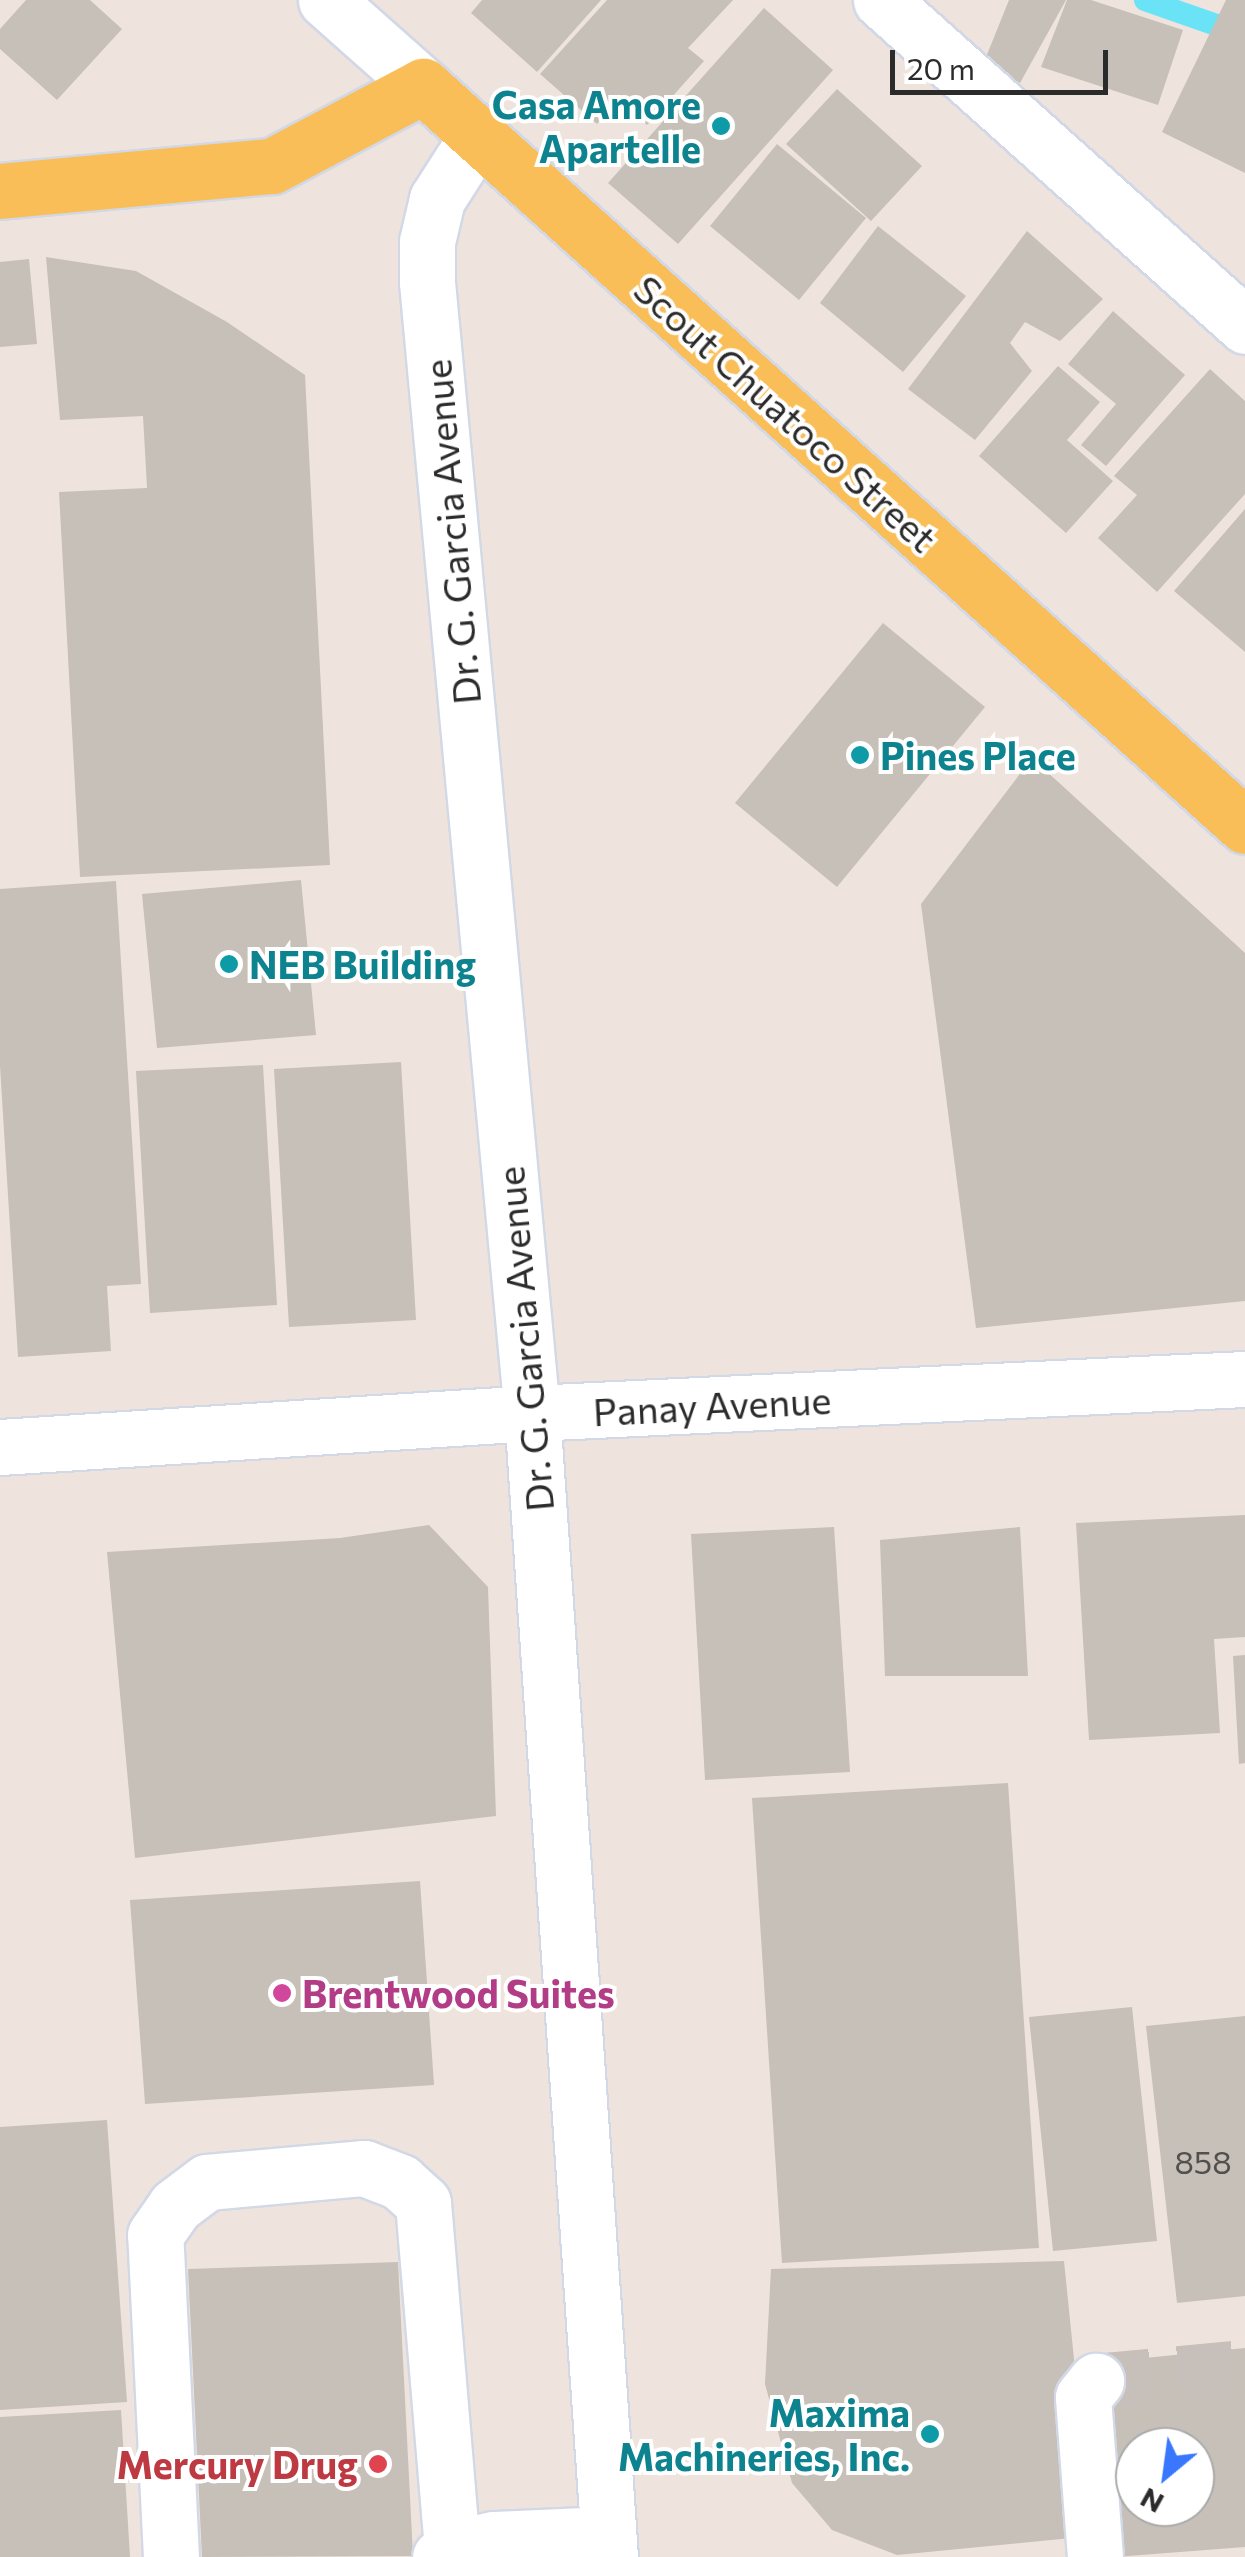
<!DOCTYPE html>
<style>
body{margin:0}
#map{position:relative;width:1245px;height:2557px;overflow:hidden;background:#eee4dd;font-family:Commissioner,sans-serif}
div>[style]{position:absolute}
[style*='--x']{left:calc(var(--x)*1px);top:calc(var(--y)*1px);width:calc(var(--w)*1px);rotate:calc(var(--a)*1deg)}
.stream>*{height:22px;margin:-11px;padding:0 11px;transform-origin:11px;border-radius:11px;background:#6ae3f6}
.building>*{inset:0;background:#c6c0b8}
.minor-tunnel>*{height:55px;margin-top:-27.5px;transform-origin:0;background:repeating-linear-gradient(90deg,#c7bfb9 0 55px,transparent 0 83px)}
.roads{filter:drop-shadow(2px 0 #d2d8e5) drop-shadow(-2px 0 #d2d8e5) drop-shadow(0 2px #d2d8e5) drop-shadow(0 -2px #d2d8e5)}
.minor>*{height:55px;margin:-27.5px;padding:0 27.5px;transform-origin:27.5px;border-radius:27.5px;background:#fff}
.major>*{height:55px;margin:-27.5px;padding:0 27.5px;transform-origin:27.5px;border-radius:27.5px;background:#f9be57}
.dots>*{width:28px;height:28px;translate:-50% -50%;box-sizing:border-box;border:5px solid #fff;border-radius:50%}
span{translate:-50% -50%;white-space:nowrap;text-align:center;line-height:1.15;-webkit-text-stroke:8px #fff;paint-order:stroke}
.number-label{font-size:32px;color:#52504e}
.number-label span{-webkit-text-stroke-width:0}
.culture-label{font-size:38px;color:#0d838f;font-weight:700}
.right{translate:-100% -50%;text-align:right}
.left{translate:0 -50%;text-align:left}
.street-label{font-size:38px;color:#2b2b2b}
.hotel-label{font-size:38px;color:#b23c85;font-weight:700}
.health-label{font-size:38px;color:#be3a42;font-weight:700}
.north{position:absolute;left:1115px;top:2427px;width:100px;height:100px;box-sizing:border-box;background:#fff;border:2px solid #aaa;border-radius:50%;rotate:209deg;font-size:28px;font-weight:700;line-height:40px;text-align:center;color:#2b2b2b}
.north::after{content:'';display:block;margin:auto;width:35px;height:45px;background:#3977ff;clip-path:polygon(50% 0,100% 100%,50% 72%,0 100%)}
.scale{position:absolute;left:890px;top:50px;width:218px;height:45px;box-sizing:border-box;border:5px solid #2b2b2b;border-top:0;padding-left:12px;font-size:30px;line-height:35px;white-space:nowrap;color:#2b2b2b;-webkit-text-stroke:8px #fff;paint-order:stroke}
</style>
<div id="map">
<div class="stream">
<i style="--x:1145;--y:0;--w:106;--a:19.3"></i>
</div>
<div class="building">
<i style="clip-path:polygon(26px 0,90px 0,122px 29px,57px 100px,0 49px,0 29px)"></i>
<i style="clip-path:polygon(482px 0,601px 0,537px 72px,471px 13px)"></i>
<i style="clip-path:polygon(607px 0,733px 0,688px 48px,704px 61px,647px 125px,619px 98px,597px 124px,540px 74px)"></i>
<i style="clip-path:polygon(1009px 0,1066px 0,1020px 83px,982px 67px)"></i>
<i style="clip-path:polygon(1067px 0,1091px 0,1183px 30px,1158px 105px,1041px 67px)"></i>
<i style="clip-path:polygon(1226px 0,1245px 0,1245px 173px,1162px 132px)"></i>
<i style="clip-path:polygon(764px 8px,833px 70px,678px 244px,608px 183px)"></i>
<i style="clip-path:polygon(837px 89px,922px 166px,871px 221px,786px 144px)"></i>
<i style="clip-path:polygon(777px 144px,866px 218px,799px 300px,710px 226px)"></i>
<i style="clip-path:polygon(878px 226px,966px 296px,903px 372px,820px 303px)"></i>
<i style="clip-path:polygon(1027px 231px,1103px 299px,1060px 341px,1025px 322px,1010px 343px,1032px 371px,975px 440px,908px 389px)"></i>
<i style="clip-path:polygon(46px 257px,136px 271px,227px 322px,305px 375px,330px 865px,80px 877px,59px 492px,147px 488px,143px 416px,60px 420px)"></i>
<i style="clip-path:polygon(29px 259px,37px 344px,0 347px,0 262px)"></i>
<i style="clip-path:polygon(1113px 311px,1185px 375px,1106px 466px,1081px 445px,1116px 404px,1068px 364px)"></i>
<i style="clip-path:polygon(1058px 366px,1100px 402px,1067px 440px,1113px 481px,1066px 533px,979px 456px)"></i>
<i style="clip-path:polygon(1210px 369px,1245px 401px,1245px 494px,1157px 592px,1098px 538px,1137px 495px,1114px 476px)"></i>
<i style="clip-path:polygon(1245px 509px,1245px 652px,1174px 591px)"></i>
<i style="clip-path:polygon(883px 623px,985px 707px,837px 887px,735px 803px)"></i>
<i style="clip-path:polygon(1032px 758px,1245px 953px,1245px 1301px,976px 1328px,921px 904px)"></i>
<i style="clip-path:polygon(301px 880px,316px 1035px,157px 1048px,142px 894px)"></i>
<i style="clip-path:polygon(116px 881px,141px 1284px,107px 1286px,111px 1351px,18px 1357px,0 1066px,0 889px)"></i>
<i style="clip-path:polygon(401px 1062px,416px 1320px,289px 1327px,274px 1069px)"></i>
<i style="clip-path:polygon(263px 1065px,277px 1305px,150px 1313px,136px 1071px)"></i>
<i style="clip-path:polygon(1245px 1515px,1245px 1637px,1214px 1639px,1220px 1733px,1089px 1740px,1076px 1523px)"></i>
<i style="clip-path:polygon(429px 1525px,488px 1587px,496px 1816px,135px 1858px,107px 1552px,340px 1538px)"></i>
<i style="clip-path:polygon(834px 1527px,850px 1772px,705px 1780px,691px 1534px)"></i>
<i style="clip-path:polygon(1020px 1527px,1028px 1676px,885px 1676px,880px 1540px)"></i>
<i style="clip-path:polygon(1245px 1655px,1245px 1763px,1239px 1764px,1233px 1656px)"></i>
<i style="clip-path:polygon(1008px 1783px,1039px 2248px,782px 2263px,752px 1798px)"></i>
<i style="clip-path:polygon(420px 1881px,434px 2085px,145px 2104px,130px 1900px)"></i>
<i style="clip-path:polygon(1132px 2007px,1157px 2241px,1053px 2251px,1029px 2017px)"></i>
<i style="clip-path:polygon(1245px 2016px,1245px 2296px,1177px 2303px,1146px 2026px)"></i>
<i style="clip-path:polygon(107px 2120px,127px 2402px,0 2410px,0 2127px)"></i>
<i style="clip-path:polygon(1064px 2261px,1092px 2536px,897px 2555px,832px 2530px,792px 2483px,765px 2384px,771px 2269px)"></i>
<i style="clip-path:polygon(398px 2262px,413px 2556px,202px 2557px,188px 2269px)"></i>
<i style="clip-path:polygon(evenodd,1245px 2348px,1245px 2547px,1115px 2557px,1094px 2363px,1245px 2348px,1135px 2447px,1195px 2447px,1195px 2507px,1135px 2507px,1135px 2447px)"></i>
<i style="clip-path:polygon(121px 2410px,130px 2557px,0 2557px,0 2417px)"></i>
</div>
<div class="minor-tunnel">
<i style="--x:1096;--y:2381;--w:150;--a:-5.4"></i>
</div>
<div class="roads">
<div class="minor">
<i style="--x:326;--y:0;--w:130;--a:41.6"></i>
<i style="--x:881;--y:0;--w:489;--a:41.8"></i>
<i style="--x:478;--y:135;--w:76;--a:122.6"></i>
<i style="--x:437;--y:199;--w:44;--a:103.1"></i>
<i style="--x:427;--y:242;--w:40;--a:90"></i>
<i style="--x:427;--y:282;--w:1136;--a:84.7"></i>
<i style="--x:532;--y:1413;--w:1147;--a:86.1"></i>
<i style="--x:0;--y:1447;--w:533;--a:-3.66"></i>
<i style="--x:532;--y:1413;--w:714;--a:-2.73"></i>
<i style="--x:171;--y:2557;--w:322;--a:-92.8"></i>
<i style="--x:155;--y:2235;--w:35;--a:-55"></i>
<i style="--x:175;--y:2206;--w:40;--a:-37"></i>
<i style="--x:207;--y:2182;--w:158;--a:-5.1"></i>
<i style="--x:364;--y:2168;--w:39;--a:21"></i>
<i style="--x:400;--y:2182;--w:31;--a:42"></i>
<i style="--x:423;--y:2203;--w:346;--a:85.2"></i>
<i style="--x:440;--y:2557;--w:15;--a:-37"></i>
<i style="--x:452;--y:2548;--w:43;--a:-12.1"></i>
<i style="--x:494;--y:2539;--w:114;--a:-2.5"></i>
<i style="--x:1095;--y:2557;--w:160;--a:-94.3"></i>
<i style="--x:1083;--y:2397;--w:21;--a:-51"></i>
</div>
<div class="major">
<i style="--x:0;--y:191;--w:273;--a:-5.3"></i>
<i style="--x:272;--y:166;--w:171;--a:-27.9"></i>
<i style="--x:423;--y:86;--w:1106;--a:41.99"></i>
</div>
</div>
<div class="dots">
<i style="left:721px;top:126px;background:#0f9aa8"></i>
<i style="left:860px;top:755px;background:#0f9aa8"></i>
<i style="left:229px;top:964px;background:#0f9aa8"></i>
<i style="left:282px;top:1993px;background:#d1479c"></i>
<i style="left:930px;top:2434px;background:#0f9aa8"></i>
<i style="left:378px;top:2464px;background:#e0444e"></i>
</div>
<div class="number-label">
<span style="left:1203px;top:2161px">858</span>
</div>
<div class="culture-label">
<span class="right" style="left:701px;top:126px">Casa Amore<br>Apartelle</span>
<span class="left" style="left:880px;top:755px">Pines Place</span>
<span class="left" style="left:249px;top:964px">NEB Building</span>
<span class="right" style="left:910px;top:2434px">Maxima<br>Machineries, Inc.</span>
</div>
<div class="street-label">
<span style="left:786px;top:413px;rotate:42deg">Scout Chuatoco Street</span>
<span style="left:451px;top:532px;rotate:-95deg">Dr. G. Garcia Avenue</span>
<span style="left:524px;top:1339px;rotate:-95deg">Dr. G. Garcia Avenue</span>
<span style="left:712px;top:1405px;rotate:-3deg">Panay Avenue</span>
</div>
<div class="hotel-label">
<span class="left" style="left:302px;top:1993px">Brentwood Suites</span>
</div>
<div class="health-label">
<span class="right" style="left:358px;top:2464px">Mercury Drug</span>
</div>
<div class="north">N</div>
<div class="scale">20 m</div>
</div>
